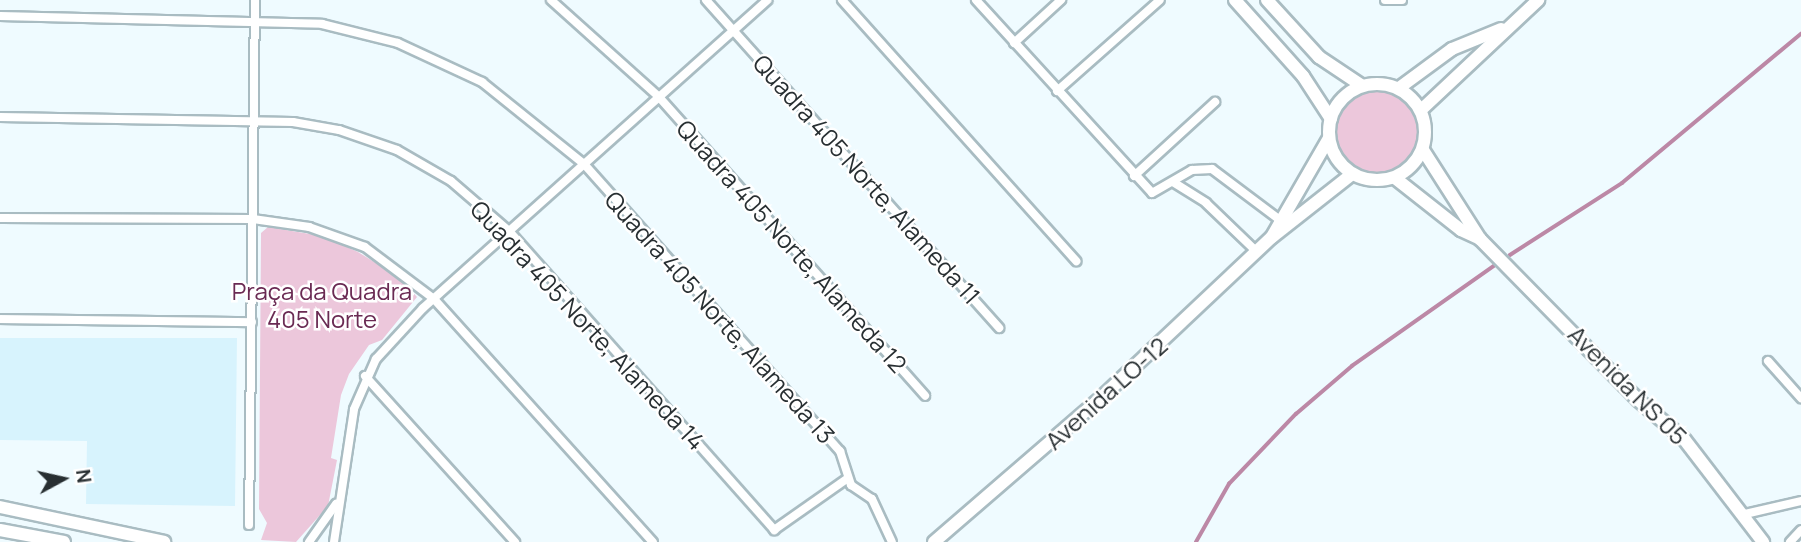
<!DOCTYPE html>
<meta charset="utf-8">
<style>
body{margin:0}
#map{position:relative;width:1801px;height:542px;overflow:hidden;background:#effbff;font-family:Manrope,sans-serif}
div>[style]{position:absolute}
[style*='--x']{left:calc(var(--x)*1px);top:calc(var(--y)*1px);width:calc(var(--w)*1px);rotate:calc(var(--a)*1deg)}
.built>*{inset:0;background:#d7f3fd}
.green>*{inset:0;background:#ecc7db}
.round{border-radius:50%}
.stream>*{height:3.5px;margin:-1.75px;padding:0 1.75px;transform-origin:1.75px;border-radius:1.75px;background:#bc88a6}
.roads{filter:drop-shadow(2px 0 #a9bcc2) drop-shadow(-2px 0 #a9bcc2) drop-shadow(0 2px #a9bcc2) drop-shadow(0 -2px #a9bcc2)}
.street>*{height:8px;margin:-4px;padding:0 4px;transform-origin:4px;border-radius:4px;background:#fff}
.secondary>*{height:12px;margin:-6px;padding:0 6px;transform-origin:6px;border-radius:6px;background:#fff}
.secondary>.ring{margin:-6px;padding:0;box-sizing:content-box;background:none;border:12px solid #fff;border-radius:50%}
span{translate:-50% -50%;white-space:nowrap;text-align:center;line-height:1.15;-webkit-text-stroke:5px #fff;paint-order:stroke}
.street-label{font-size:24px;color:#282f32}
.park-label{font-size:24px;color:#6a2a53}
.north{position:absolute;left:28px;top:444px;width:70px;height:70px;-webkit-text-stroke:5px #fff;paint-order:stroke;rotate:82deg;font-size:19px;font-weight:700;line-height:28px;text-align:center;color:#282f32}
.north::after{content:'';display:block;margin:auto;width:24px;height:32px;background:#282f32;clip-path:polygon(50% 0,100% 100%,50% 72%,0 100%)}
</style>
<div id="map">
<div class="built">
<i style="clip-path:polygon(0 338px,237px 338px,235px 506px,86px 504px,87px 441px,0 440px)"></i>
</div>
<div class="green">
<i class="round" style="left:1333px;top:88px;width:88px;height:88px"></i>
<i style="clip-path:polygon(268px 227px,322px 236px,358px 252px,400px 278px,417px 297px,382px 340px,369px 345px,349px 374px,341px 395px,331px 458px,337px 460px,328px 506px,296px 542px,261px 540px,267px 523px,259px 509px,261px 233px)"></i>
</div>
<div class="stream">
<i style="--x:1510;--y:255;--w:133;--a:-32.7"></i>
<i style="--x:1622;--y:183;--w:233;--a:-39.8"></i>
<i style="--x:1196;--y:542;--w:67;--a:-60.4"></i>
<i style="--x:1229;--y:484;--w:97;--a:-46.3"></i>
<i style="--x:1296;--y:414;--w:74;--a:-40.6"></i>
<i style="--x:1352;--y:366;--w:174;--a:-35.2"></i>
</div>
<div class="roads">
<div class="street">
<i style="--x:551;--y:0;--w:145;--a:41.9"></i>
<i style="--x:659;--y:97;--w:400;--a:48.3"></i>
<i style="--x:706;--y:0;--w:440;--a:48.2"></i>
<i style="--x:842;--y:0;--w:351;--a:48.1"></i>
<i style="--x:976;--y:0;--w:261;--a:47.6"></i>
<i style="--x:1152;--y:193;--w:46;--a:-29.9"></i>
<i style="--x:1192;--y:170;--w:20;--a:-3"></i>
<i style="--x:1212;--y:169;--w:85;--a:36.9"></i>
<i style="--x:1385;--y:0;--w:17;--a:0"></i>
<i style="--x:0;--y:16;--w:322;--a:1.4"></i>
<i style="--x:322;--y:24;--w:78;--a:14"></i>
<i style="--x:398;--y:43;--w:93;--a:24.9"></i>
<i style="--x:482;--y:82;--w:131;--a:38.8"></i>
<i style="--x:584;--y:164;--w:385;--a:48.3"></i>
<i style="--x:840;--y:451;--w:36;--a:72"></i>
<i style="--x:851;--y:485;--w:25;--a:34"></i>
<i style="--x:872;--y:499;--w:47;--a:65.1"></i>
<i style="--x:1014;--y:43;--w:64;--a:-42.5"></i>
<i style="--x:1057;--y:91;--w:137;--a:-41.5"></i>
<i style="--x:0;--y:117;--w:293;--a:1"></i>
<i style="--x:293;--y:122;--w:47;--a:9.9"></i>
<i style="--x:339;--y:130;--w:61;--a:19"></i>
<i style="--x:397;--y:150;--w:62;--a:29.9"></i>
<i style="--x:451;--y:181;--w:77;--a:40.8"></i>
<i style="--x:509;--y:231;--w:400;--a:48.4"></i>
<i style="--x:774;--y:530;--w:90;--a:-35.1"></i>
<i style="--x:1134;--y:176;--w:110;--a:-42.4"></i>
<i style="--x:1173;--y:182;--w:39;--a:32"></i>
<i style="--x:1206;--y:203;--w:71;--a:43.9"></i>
<i style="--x:0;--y:218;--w:253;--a:0.2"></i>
<i style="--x:253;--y:219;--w:57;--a:8.1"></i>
<i style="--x:309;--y:227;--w:59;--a:19.7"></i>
<i style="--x:365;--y:247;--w:86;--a:37"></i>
<i style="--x:434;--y:299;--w:327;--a:48"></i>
<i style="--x:0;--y:319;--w:252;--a:0.7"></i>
<i style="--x:1768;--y:361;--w:50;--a:48.3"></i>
<i style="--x:365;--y:376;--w:224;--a:47.9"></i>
<i style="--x:1745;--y:514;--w:57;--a:-13.1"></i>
<i style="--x:249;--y:525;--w:525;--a:-89.35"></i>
<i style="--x:309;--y:542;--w:47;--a:-54.6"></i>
<i style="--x:334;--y:542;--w:134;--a:-81.4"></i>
<i style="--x:354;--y:409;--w:55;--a:-66.3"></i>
<i style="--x:376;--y:359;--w:69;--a:-47.3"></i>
<i style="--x:423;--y:308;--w:462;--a:-41.8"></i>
<i style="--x:1790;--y:542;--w:16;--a:-47"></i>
</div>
<div class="secondary">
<i style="--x:1235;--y:0;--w:102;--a:48.2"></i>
<i style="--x:1303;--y:76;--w:51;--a:56.9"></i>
<i style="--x:1267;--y:0;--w:77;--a:47.6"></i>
<i style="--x:1319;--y:57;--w:50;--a:33.7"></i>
<i class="ring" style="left:1329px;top:84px;width:84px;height:84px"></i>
<i style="--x:1399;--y:88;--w:66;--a:-36.3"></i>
<i style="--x:1452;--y:49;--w:53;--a:-22.2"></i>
<i style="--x:1421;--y:110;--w:161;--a:-43.2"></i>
<i style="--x:1423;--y:150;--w:106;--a:57.4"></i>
<i style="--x:1480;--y:239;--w:226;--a:45.5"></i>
<i style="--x:1638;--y:400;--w:60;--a:40.3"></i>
<i style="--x:1684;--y:439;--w:130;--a:52.5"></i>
<i style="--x:1395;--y:178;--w:84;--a:38.2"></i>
<i style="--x:1461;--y:230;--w:21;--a:25"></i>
<i style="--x:1273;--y:235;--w:112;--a:-60"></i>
<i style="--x:0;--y:507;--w:168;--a:12"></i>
<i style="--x:0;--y:530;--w:65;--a:10.6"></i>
<i style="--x:934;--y:542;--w:223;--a:-40.8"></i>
<i style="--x:1103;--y:396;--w:232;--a:-43.3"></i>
<i style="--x:1272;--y:237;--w:102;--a:-38.2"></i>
</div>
</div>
<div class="street-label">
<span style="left:867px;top:179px;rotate:48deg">Quadra 405 Norte, Alameda 11</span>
<span style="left:792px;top:246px;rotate:48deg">Quadra 405 Norte, Alameda 12</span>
<span style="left:720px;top:317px;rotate:48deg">Quadra 405 Norte, Alameda 13</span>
<span style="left:588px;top:325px;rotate:47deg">Quadra 405 Norte, Alameda 14</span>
<span style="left:1628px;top:385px;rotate:45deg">Avenida NS 05</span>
<span style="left:1106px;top:393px;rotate:-42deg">Avenida LO-12</span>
</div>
<div class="park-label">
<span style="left:322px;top:305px">Praça da Quadra<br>405 Norte</span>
</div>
<div class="north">N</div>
</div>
